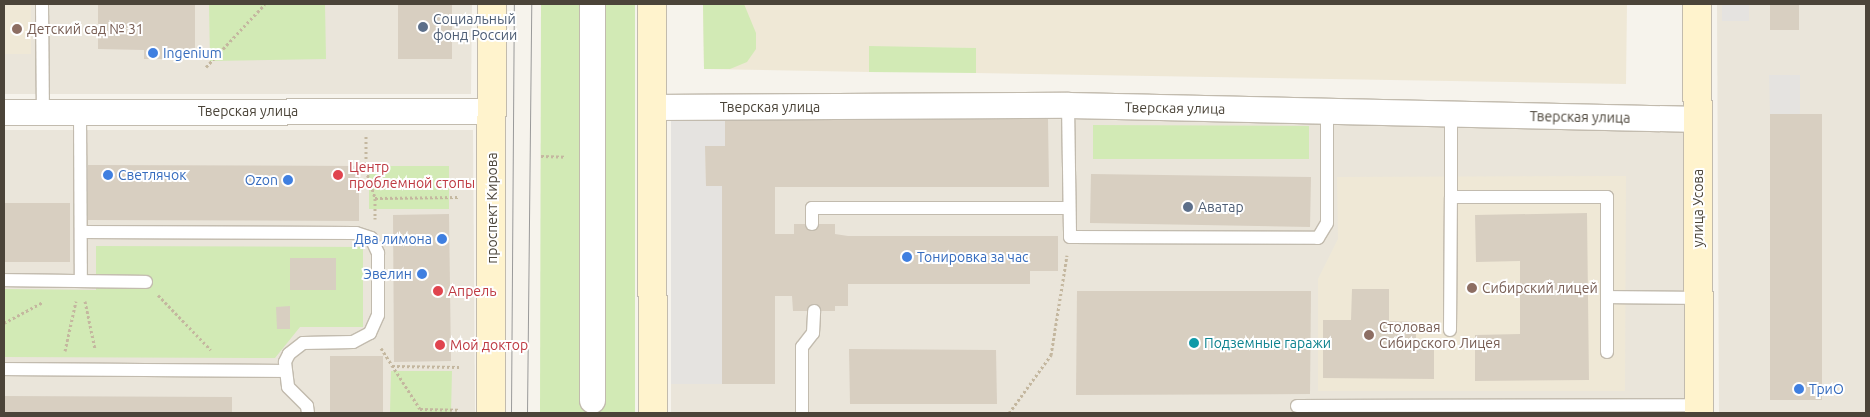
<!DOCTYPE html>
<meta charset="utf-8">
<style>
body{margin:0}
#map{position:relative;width:1870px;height:417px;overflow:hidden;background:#f6f3ec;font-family:Ubuntu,sans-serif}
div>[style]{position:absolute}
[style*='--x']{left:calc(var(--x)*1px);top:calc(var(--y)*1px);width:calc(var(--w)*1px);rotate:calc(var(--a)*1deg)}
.residential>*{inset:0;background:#eae5da}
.education>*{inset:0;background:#efe8d6}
.green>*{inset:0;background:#d2eab5}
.parking>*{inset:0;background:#e5e3e0}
.building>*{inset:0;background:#d8cfc1}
.path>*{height:3px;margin-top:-1.5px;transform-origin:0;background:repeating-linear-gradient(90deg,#c4b79f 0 2.5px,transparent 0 5px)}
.roads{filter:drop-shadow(1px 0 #c2bbae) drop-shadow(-1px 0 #c2bbae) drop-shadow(0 1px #c2bbae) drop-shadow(0 -1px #c2bbae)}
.lane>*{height:12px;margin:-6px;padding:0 6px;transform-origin:6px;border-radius:6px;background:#fff}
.street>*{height:25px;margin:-12.5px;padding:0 12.5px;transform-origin:12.5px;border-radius:12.5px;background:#fff}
.secondary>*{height:28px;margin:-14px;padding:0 14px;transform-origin:14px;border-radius:14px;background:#fff3cd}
.tram>*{height:1px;margin:-0.5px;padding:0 0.5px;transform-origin:0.5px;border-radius:0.5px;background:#9a9a9a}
.dots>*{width:14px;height:14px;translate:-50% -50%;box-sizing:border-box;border:2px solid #fff;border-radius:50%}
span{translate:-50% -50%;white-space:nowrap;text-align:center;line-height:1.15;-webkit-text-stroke:4px #fff;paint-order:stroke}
.service-label{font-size:14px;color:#4e5e75}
.left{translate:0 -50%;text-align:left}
.education-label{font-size:14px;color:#785e54}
.shop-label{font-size:14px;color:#366cbe}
.right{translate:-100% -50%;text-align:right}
.street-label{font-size:14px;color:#4b4439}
.health-label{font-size:14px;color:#be3a42}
.culture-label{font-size:14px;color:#0d838f}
.frame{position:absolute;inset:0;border:5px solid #4b4439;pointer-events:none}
</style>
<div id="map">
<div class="residential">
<i style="clip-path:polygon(4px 4px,472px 4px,471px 94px,4px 94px)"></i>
<i style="clip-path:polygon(1717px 4px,1866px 4px,1866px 413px,1719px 413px)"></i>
<i style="clip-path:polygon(1048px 119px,1685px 130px,1684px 413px,671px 413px,671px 120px)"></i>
<i style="clip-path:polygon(4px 130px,473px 130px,475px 413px,4px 413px)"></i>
</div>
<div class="education">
<i style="clip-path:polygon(4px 4px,31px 4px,31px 54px,4px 54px)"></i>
<i style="clip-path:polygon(703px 4px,1627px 4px,1626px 84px,976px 73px,976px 48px,869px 47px,869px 72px,704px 69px)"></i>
<i style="clip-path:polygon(1626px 176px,1625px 391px,1318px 391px,1318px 279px,1338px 239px,1337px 177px)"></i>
</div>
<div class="green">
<i style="clip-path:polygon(209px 4px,325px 4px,326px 59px,210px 61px)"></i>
<i style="clip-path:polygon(541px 4px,635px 4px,635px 413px,540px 413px)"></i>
<i style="clip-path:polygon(703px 4px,744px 4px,756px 33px,756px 49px,747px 62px,730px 69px,704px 69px)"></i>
<i style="clip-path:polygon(869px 46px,976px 48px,976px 73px,869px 72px)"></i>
<i style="clip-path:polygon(1093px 125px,1309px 126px,1309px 159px,1093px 159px)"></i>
<i style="clip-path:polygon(369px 166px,449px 166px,449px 209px,369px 209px)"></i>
<i style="clip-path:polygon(96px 246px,363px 247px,363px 327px,300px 327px,275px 358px,4px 357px,4px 289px,96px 290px)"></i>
<i style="clip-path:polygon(391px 371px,452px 371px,451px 413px,390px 413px)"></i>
</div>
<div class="parking">
<i style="clip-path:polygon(1722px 4px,1749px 4px,1749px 21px,1722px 21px)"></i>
<i style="clip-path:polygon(1769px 75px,1800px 75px,1800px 114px,1770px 114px)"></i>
<i style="clip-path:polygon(671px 120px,725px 120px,725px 146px,705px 146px,706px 186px,722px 186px,722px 384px,671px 384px)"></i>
</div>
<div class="building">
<i style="clip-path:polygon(98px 4px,195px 4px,195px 59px,144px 59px,144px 50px,98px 49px)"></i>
<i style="clip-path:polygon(398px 4px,452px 4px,452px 59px,398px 59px)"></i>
<i style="clip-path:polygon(1770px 4px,1799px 4px,1799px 30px,1770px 30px)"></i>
<i style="clip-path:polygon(1770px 114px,1822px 114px,1822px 400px,1770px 400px)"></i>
<i style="clip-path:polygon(1048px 119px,1049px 187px,775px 187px,775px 234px,794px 234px,794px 224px,835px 224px,835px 234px,848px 236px,1058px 236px,1058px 271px,1030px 271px,1030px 284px,848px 284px,848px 306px,835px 306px,835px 311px,793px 311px,792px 296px,775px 296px,775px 384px,722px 384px,722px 186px,706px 186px,705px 146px,725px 146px,725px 120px)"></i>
<i style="clip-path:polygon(88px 165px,359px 166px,359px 221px,88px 220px)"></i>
<i style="clip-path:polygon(1091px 174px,1311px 177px,1310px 227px,1090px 223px)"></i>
<i style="clip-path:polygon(4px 203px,70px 203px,70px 262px,4px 262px)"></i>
<i style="clip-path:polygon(1587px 213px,1589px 380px,1475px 381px,1475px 335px,1520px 334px,1520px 261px,1476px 262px,1475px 215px)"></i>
<i style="clip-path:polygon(449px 214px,451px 361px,394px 362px,393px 215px)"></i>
<i style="clip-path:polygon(290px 258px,336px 258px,336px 290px,290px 290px)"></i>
<i style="clip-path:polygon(1352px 289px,1389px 289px,1389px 321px,1416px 322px,1416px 348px,1434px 348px,1434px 379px,1323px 378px,1323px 320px,1351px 320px)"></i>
<i style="clip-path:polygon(1077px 291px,1311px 291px,1310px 394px,1076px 395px)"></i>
<i style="clip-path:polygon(290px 306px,290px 329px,277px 329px,276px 307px)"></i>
<i style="clip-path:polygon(849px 349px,996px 350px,997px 404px,850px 404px)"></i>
<i style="clip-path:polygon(330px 356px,383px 356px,383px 413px,330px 413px)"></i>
<i style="clip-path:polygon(4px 396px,232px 397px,232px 413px,4px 413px)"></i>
</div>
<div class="path">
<i style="--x:206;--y:67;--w:86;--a:-46.9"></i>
<i style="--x:366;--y:136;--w:34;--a:90"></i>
<i style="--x:366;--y:170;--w:29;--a:72"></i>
<i style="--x:375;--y:198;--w:21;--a:90"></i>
<i style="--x:541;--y:156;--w:25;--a:2"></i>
<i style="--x:375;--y:198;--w:84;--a:-0.7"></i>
<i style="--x:158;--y:295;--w:76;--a:46.1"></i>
<i style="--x:85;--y:301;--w:49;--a:78.2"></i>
<i style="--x:4;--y:323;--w:44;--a:-28.3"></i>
<i style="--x:381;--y:348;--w:72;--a:57.4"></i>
<i style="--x:420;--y:409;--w:39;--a:1"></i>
<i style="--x:65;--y:351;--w:51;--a:-77.6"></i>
<i style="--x:392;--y:366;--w:67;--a:0.9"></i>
<i style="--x:1009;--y:413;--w:72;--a:-54.1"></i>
<i style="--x:1051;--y:355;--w:101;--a:-80.9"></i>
</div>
<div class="roads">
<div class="lane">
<i style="--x:42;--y:4;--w:108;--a:89.5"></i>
<i style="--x:1068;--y:105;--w:132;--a:89.1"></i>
<i style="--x:1070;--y:237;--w:248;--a:0.2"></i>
<i style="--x:1318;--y:238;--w:17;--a:-59"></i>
<i style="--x:1327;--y:223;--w:111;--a:-90"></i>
<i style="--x:80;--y:112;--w:169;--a:89.7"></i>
<i style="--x:1451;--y:197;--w:82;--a:-90"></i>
<i style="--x:812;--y:224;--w:16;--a:-90"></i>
<i style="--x:812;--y:208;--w:257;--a:0"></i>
<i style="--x:81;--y:232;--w:275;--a:0.2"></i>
<i style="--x:356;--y:233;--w:16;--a:18"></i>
<i style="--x:371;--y:238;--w:17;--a:65"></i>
<i style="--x:378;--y:253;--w:62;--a:90"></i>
<i style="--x:378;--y:315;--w:20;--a:114"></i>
<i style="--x:370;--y:333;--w:19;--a:152"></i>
<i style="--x:353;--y:342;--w:50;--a:178.9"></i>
<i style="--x:303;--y:343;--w:18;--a:142"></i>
<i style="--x:289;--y:354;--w:9;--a:117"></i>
<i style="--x:285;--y:362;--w:25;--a:83"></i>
<i style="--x:288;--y:387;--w:27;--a:45"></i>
<i style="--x:307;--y:406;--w:7;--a:82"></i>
<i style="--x:4;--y:280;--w:142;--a:0.8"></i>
<i style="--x:1607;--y:297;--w:92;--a:0.6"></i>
<i style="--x:1450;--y:330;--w:133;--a:-89.6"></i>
<i style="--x:1451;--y:197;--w:156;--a:0"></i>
<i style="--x:1607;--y:197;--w:155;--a:90"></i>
<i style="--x:4;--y:369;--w:280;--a:0.4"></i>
<i style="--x:1297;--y:406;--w:402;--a:-0.1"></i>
<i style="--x:802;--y:413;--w:66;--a:-90"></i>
<i style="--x:802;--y:347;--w:18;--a:-52"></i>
<i style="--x:813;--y:333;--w:22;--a:-87"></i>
</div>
<div class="street">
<i style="--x:652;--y:107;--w:416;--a:-0.3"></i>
<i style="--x:1068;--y:105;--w:630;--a:1.27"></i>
<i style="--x:4;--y:112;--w:488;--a:-0.1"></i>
<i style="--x:592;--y:400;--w:396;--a:-90"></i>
</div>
<div class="secondary">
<i style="--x:652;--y:4;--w:409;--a:89.9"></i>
<i style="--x:1697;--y:4;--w:409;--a:89.7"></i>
<i style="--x:491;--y:413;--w:409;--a:-89.9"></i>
</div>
</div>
<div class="tram">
<i style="--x:511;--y:413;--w:409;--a:-89.6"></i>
<i style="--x:527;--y:413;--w:409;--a:-89.4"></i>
</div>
<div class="dots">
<i style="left:423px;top:27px;background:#5c6f8a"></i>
<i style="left:17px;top:29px;background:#8d6e63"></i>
<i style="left:153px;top:53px;background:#3f7fe0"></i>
<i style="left:108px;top:175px;background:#3f7fe0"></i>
<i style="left:338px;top:175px;background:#e0444e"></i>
<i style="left:288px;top:180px;background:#3f7fe0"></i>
<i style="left:1188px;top:207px;background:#5c6f8a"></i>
<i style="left:442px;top:239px;background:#3f7fe0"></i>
<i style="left:907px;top:257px;background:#3f7fe0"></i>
<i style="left:422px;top:274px;background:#3f7fe0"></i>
<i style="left:1472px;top:288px;background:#8d6e63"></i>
<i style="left:438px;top:291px;background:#e0444e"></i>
<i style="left:1369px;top:335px;background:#8d6e63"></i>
<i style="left:1194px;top:343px;background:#0f9aa8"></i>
<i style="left:440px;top:345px;background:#e0444e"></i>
<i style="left:1799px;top:389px;background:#3f7fe0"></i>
</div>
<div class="service-label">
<span class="left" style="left:433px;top:27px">Социальный<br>фонд России</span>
<span class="left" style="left:1198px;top:207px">Аватар</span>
</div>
<div class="education-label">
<span class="left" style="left:27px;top:29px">Детский сад № 31</span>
<span class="left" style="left:1482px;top:288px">Сибирский лицей</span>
<span class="left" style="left:1379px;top:335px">Столовая<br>Сибирского Лицея</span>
</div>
<div class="shop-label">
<span class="left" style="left:163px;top:53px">Ingenium</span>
<span class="left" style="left:118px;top:175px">Светлячок</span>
<span class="right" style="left:278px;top:180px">Ozon</span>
<span class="right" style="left:432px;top:239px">Два лимона</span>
<span class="left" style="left:917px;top:257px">Тонировка за час</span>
<span class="right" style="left:412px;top:274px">Эвелин</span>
<span class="left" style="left:1809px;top:389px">ТриО</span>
</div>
<div class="street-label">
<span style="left:770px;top:107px">Тверская улица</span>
<span style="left:1175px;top:108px;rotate:1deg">Тверская улица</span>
<span style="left:248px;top:111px">Тверская улица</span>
<span style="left:1580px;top:117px;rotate:1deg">Тверская улица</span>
<span style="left:492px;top:208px;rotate:-90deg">проспект Кирова</span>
<span style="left:1698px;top:208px;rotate:-90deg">улица Усова</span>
</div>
<div class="health-label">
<span class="left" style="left:349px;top:175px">Центр<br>проблемной стопы</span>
<span class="left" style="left:448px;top:291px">Апрель</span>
<span class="left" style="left:450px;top:345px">Мой доктор</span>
</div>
<div class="culture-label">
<span class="left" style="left:1204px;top:343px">Подземные гаражи</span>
</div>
<div class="frame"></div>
</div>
